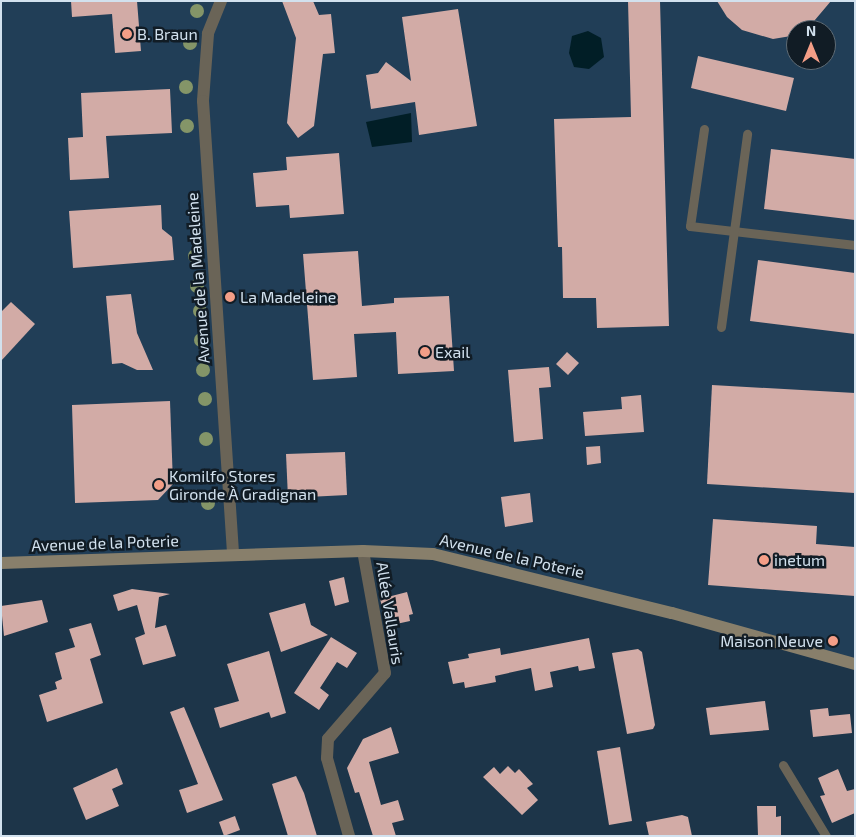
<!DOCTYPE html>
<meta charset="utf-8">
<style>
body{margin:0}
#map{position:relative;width:856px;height:837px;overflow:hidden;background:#1d3549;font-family:"Exo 2",sans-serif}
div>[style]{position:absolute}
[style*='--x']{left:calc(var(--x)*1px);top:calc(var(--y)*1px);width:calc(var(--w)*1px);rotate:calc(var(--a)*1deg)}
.built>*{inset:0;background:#213e57}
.water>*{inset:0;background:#011e26}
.building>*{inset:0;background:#d2aba6}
.lane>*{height:9px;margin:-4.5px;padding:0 4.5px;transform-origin:4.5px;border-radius:4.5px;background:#6a6457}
.street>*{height:12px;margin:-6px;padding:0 6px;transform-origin:6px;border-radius:6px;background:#6a6457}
.secondary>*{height:12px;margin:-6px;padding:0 6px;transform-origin:6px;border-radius:6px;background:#887f6b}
.trees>*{width:14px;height:14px;margin:-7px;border-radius:50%;background:#849568}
.dots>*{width:14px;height:14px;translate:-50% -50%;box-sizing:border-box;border:2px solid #111c25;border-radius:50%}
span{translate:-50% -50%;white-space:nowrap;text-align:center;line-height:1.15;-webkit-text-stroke:5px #111c25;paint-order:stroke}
.poi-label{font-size:16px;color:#d2e1ee}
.left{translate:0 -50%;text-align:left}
.right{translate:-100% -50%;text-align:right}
.street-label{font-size:16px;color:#d2e1ee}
.frame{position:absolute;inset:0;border:2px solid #d2e1ee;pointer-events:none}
.north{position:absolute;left:786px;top:20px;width:50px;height:50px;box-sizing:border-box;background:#111c25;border:1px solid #5e6b75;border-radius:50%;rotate:0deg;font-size:14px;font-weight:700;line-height:20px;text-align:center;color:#d2e1ee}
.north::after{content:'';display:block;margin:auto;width:18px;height:22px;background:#f49e87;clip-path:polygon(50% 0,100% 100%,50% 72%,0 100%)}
</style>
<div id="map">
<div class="built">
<i style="clip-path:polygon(evenodd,1px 1px,855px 1px,855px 664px,433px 554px,1px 563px,1px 1px,796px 30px,826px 30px,826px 60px,796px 60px,796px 30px)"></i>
</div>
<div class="water">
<i style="clip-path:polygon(588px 31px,601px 38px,604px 57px,589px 69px,574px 67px,569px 53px,572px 36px)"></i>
<i style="clip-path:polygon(411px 113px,412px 142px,372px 147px,366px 122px)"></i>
</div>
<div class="building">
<i style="clip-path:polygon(71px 1px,137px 1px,141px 51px,115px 53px,112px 14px,72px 17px)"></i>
<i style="clip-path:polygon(282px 1px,313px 1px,319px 15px,331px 14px,335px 53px,323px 54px,314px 126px,298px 138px,287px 123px,296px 38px)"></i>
<i style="clip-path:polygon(628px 1px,660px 1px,669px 326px,597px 328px,596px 298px,563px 298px,562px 247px,558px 247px,554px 119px,631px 117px)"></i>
<i style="clip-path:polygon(717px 1px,831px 1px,809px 27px,796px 30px,796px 34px,791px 36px,773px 39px,742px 30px,727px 17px)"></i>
<i style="clip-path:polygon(458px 9px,477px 126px,419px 135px,415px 102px,371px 109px,366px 75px,378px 73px,386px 62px,411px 81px,402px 17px)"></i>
<i style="clip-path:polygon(698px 56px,794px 78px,786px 111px,691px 88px)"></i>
<i style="clip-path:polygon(170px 89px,172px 133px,106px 136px,109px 178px,70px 180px,68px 138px,83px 137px,81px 93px)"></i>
<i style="clip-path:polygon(771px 149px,855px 159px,855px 220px,764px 209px)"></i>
<i style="clip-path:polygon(339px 153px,344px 214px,290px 218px,289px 205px,256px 207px,253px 173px,287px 170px,286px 157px)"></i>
<i style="clip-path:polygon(161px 205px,162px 229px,172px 237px,174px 260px,73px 268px,69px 211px)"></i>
<i style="clip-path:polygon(358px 251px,362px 306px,394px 303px,394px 298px,449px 296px,454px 371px,398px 374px,396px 332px,354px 334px,357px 377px,313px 380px,303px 254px)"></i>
<i style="clip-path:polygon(758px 260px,855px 273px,855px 334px,750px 321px)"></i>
<i style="clip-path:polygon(131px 294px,137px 333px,153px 370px,137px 370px,122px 363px,112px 364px,106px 296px)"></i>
<i style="clip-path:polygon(11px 302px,35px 324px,1px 361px,1px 312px)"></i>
<i style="clip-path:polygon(567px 352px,579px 363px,568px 375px,556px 364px)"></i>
<i style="clip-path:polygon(549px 367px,551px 387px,539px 388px,543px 439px,514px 442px,508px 370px)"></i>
<i style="clip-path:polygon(712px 385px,855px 393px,855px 493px,707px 484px)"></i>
<i style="clip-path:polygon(641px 395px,644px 432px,585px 436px,583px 412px,622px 409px,621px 397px)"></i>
<i style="clip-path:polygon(170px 401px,173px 484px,158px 500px,75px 503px,72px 405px)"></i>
<i style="clip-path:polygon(600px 446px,601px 463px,587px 465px,586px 447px)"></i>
<i style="clip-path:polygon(345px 452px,347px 495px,288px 498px,286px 454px)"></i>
<i style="clip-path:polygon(530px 493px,533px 522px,505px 527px,501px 497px)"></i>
<i style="clip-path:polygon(713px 519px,817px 526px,816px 544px,855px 547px,855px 596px,708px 585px)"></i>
<i style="clip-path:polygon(344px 577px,349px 602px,335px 606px,329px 581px)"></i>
<i style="clip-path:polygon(132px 589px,170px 594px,159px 597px,155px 628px,166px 625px,176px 656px,143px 665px,135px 638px,145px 634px,137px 605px,118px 611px,113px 595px)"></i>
<i style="clip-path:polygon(407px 592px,413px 614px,409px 615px,410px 621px,387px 626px,380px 599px)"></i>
<i style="clip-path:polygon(42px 600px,48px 622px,4px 636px,1px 606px)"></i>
<i style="clip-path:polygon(305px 603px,311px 625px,328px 635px,281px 652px,269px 613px)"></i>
<i style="clip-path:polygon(91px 623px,101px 655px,90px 659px,103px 703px,47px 722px,39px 695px,57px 689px,55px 682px,62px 679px,55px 653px,75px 647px,69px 629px)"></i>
<i style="clip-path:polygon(331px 637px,357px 653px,347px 668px,337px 662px,320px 688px,329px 695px,319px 710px,294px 693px)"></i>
<i style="clip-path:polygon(589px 638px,595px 668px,579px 671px,578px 666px,550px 672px,553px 687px,535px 691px,531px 668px,495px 676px,496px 682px,465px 688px,464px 682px,453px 684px,448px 662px,469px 658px,468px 654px,500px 648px,501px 655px)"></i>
<i style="clip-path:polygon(638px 649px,642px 652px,655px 725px,653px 729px,627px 734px,612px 653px)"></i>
<i style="clip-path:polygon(269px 651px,286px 713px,271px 718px,269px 712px,220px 728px,214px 708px,239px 701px,227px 664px)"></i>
<i style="clip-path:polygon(765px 701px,769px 730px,710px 735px,706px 708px)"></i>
<i style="clip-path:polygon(184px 707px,223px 800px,187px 813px,179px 790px,198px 784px,170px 712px)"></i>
<i style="clip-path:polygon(828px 708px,829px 716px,850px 714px,852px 733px,813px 737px,810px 710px)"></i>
<i style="clip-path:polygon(391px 727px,399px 753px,369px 762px,381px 805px,398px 800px,404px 820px,392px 823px,396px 836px,373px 836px,359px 792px,355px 793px,347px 768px,363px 739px)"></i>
<i style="clip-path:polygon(620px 747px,632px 821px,609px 825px,597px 751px)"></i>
<i style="clip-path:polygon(508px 766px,515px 773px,519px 769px,533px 784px,527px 788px,538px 800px,522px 815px,483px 777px,494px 767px,500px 774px)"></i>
<i style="clip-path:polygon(117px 768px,123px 784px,112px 789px,119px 806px,86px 820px,73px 788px)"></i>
<i style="clip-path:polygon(838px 769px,847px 791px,855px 789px,855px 813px,832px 823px,820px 796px,825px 795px,818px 778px)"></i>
<i style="clip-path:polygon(296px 776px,304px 793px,317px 836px,288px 836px,272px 784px)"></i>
<i style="clip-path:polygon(757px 806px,776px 806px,776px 817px,781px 816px,781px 836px,758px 836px)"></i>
<i style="clip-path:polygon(682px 815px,688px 817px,692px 836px,649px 836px,646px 822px)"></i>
<i style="clip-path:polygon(235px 816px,240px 830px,224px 836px,219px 822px)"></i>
</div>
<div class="lane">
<i style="--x:704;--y:129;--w:98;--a:98.2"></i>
<i style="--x:690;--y:226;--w:166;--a:6.6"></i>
<i style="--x:721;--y:327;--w:195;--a:-82.3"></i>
<i style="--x:783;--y:765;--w:83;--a:58.8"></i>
</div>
<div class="street">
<i style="--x:221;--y:1;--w:35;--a:112"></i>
<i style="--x:208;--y:34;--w:67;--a:94.3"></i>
<i style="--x:203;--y:101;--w:455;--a:86.2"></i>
<i style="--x:349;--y:836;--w:81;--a:-105.8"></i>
<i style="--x:327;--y:758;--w:19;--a:-87"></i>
<i style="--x:328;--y:739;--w:87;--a:-49.2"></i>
<i style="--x:385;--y:673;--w:124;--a:-100.2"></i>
</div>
<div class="secondary">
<i style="--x:1;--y:563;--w:362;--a:-1.9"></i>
<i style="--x:363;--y:551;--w:70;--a:2.5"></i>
<i style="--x:433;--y:554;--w:246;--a:13.9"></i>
<i style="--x:672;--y:613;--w:190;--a:15.6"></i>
</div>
<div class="trees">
<i style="left:197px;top:11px"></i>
<i style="left:190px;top:43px"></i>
<i style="left:186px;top:87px"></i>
<i style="left:187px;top:126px"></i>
<i style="left:195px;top:256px"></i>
<i style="left:197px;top:286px"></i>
<i style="left:200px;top:311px"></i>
<i style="left:201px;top:340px"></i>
<i style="left:203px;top:370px"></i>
<i style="left:205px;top:399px"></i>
<i style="left:206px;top:439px"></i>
<i style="left:208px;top:503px"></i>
</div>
<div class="dots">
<i style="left:127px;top:34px;background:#f49e87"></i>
<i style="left:230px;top:297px;background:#f49e87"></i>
<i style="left:425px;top:352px;background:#f49e87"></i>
<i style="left:159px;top:485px;background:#f49e87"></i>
<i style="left:764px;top:560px;background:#f49e87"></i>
<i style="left:833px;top:641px;background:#f49e87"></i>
</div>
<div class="poi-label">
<span class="left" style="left:137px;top:34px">B. Braun</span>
<span class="left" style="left:240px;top:297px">La Madeleine</span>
<span class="left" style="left:435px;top:352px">Exail</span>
<span class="left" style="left:169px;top:485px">Komilfo Stores<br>Gironde À Gradignan</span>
<span class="left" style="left:774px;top:560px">inetum</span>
<span class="right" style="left:823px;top:641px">Maison Neuve</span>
</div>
<div class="street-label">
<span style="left:198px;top:278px;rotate:-94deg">Avenue de la Madeleine</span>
<span style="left:105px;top:543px;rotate:-2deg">Avenue de la Poterie</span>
<span style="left:512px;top:556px;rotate:13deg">Avenue de la Poterie</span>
<span style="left:390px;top:613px;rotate:81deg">Allée Vallauris</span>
</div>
<div class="frame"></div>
<div class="north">N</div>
</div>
